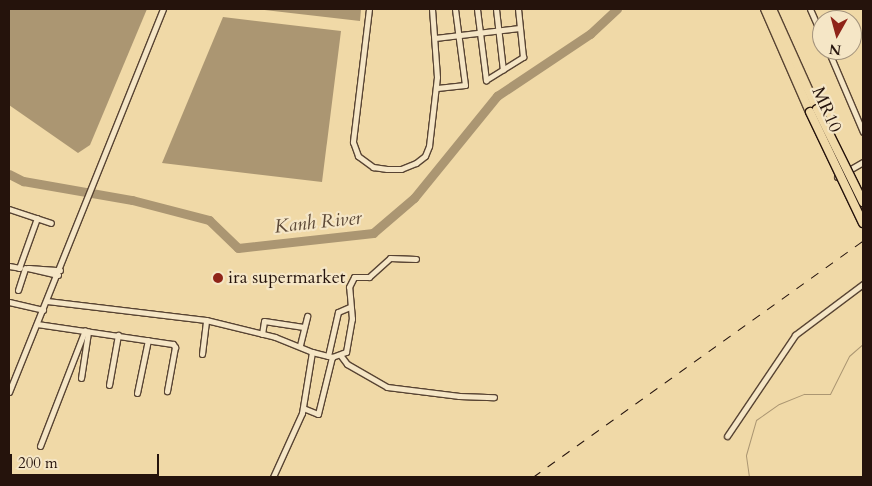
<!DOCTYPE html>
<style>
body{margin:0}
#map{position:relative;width:872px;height:486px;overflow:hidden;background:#f0d9a7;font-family:Cardo,serif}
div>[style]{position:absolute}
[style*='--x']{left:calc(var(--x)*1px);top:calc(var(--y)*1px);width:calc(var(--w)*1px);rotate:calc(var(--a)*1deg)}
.water>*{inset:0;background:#ab9672}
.stream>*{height:1px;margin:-0.5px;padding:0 0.5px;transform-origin:0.5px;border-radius:0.5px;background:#ab9672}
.river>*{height:9px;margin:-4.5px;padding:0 4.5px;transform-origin:4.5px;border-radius:4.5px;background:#ab9672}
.roads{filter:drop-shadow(1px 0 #584433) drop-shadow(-1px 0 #584433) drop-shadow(0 1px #584433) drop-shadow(0 -1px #584433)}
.minor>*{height:5px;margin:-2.5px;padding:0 2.5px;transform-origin:2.5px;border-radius:2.5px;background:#f5e6c6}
.primary>*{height:8px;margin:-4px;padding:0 4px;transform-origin:4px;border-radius:4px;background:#f0d9a7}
.rail>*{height:1px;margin-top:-0.5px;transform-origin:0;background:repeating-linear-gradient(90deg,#25130c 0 9px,transparent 0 18px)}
.bridges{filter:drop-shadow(1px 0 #25130c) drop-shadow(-1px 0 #25130c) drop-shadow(0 1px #25130c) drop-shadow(0 -1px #25130c)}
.primary-bridge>*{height:8px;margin:-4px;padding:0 4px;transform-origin:4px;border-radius:4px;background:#f0d9a7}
.dots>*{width:14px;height:14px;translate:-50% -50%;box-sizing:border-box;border:2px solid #f5e6c6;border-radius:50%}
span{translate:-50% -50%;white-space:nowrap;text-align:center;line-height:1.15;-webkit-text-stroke:4.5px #f5e6c6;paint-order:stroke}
.street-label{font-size:18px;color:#25130c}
.poi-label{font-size:18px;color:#25130c}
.left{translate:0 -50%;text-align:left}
.water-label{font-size:19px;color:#5b4735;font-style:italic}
.frame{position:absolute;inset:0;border:10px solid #25130c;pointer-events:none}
.north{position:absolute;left:812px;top:10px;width:50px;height:50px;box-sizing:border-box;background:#f5e6c6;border:1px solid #a2927c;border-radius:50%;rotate:187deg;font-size:14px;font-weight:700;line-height:20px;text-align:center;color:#25130c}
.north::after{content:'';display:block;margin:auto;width:18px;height:22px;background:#8f2418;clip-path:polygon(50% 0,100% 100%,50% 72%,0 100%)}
.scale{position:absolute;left:10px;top:454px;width:149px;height:22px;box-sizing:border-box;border:2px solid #25130c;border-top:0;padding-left:6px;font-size:15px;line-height:18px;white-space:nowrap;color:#25130c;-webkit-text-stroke:4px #f5e6c6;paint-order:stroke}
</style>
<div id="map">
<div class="water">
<i style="clip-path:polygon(9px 9px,147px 9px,90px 145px,78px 153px,9px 105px)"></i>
<i style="clip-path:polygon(256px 9px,361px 9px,360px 21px)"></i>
<i style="clip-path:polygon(223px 17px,341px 31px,322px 182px,162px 163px)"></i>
</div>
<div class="stream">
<i style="--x:749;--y:477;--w:22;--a:-98"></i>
<i style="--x:746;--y:455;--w:36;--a:-74"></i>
<i style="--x:756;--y:420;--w:28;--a:-35"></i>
<i style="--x:779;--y:404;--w:27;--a:-22"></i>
<i style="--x:804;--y:394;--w:26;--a:0"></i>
<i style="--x:830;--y:394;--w:42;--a:-63.4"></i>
<i style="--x:849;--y:356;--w:18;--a:-41"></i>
</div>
<div class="river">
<i style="--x:9;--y:174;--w:16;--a:27"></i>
<i style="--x:23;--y:181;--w:111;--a:9.9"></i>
<i style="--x:132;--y:200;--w:80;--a:14.6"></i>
<i style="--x:209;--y:220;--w:40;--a:44"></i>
<i style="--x:238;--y:248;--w:136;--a:-6.3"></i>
<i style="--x:373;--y:233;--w:54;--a:-40.5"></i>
<i style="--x:414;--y:198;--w:132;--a:-50.9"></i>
<i style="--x:497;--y:96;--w:112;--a:-33.7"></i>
<i style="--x:590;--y:34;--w:37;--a:-43"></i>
</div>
<div class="roads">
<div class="minor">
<i style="--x:369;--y:9;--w:134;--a:96.9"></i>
<i style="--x:353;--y:142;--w:15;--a:70"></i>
<i style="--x:358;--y:156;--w:19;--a:36"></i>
<i style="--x:373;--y:167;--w:14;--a:8"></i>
<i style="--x:387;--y:169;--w:14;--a:0"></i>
<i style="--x:401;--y:169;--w:16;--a:-22"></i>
<i style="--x:416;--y:163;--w:11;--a:-38"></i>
<i style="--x:425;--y:156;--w:11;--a:-68"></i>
<i style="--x:429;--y:146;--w:69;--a:-83.4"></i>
<i style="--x:437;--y:77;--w:68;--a:-94.2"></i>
<i style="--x:477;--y:9;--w:72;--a:82.8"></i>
<i style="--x:486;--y:80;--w:44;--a:-31.9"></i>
<i style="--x:523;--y:57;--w:48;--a:-95.9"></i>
<i style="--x:496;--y:9;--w:61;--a:83.5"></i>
<i style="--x:810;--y:9;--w:30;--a:66"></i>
<i style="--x:435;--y:38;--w:85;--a:-6.8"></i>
<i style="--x:828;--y:50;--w:89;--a:66.9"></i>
<i style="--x:437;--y:88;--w:28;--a:-6"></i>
<i style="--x:465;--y:85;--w:77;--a:-97.5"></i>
<i style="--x:837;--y:177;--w:30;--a:-30"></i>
<i style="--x:9;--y:209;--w:44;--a:18.4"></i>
<i style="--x:9;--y:266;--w:11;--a:10"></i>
<i style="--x:19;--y:268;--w:53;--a:-70.2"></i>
<i style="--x:58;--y:275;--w:31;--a:-167"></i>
<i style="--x:28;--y:268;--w:32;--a:4"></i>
<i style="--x:18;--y:290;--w:23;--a:-72"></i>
<i style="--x:47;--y:301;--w:160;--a:6.8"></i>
<i style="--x:206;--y:320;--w:71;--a:13.8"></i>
<i style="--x:275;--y:337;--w:40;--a:22"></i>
<i style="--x:312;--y:352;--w:62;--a:99.3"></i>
<i style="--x:302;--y:413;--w:70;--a:114.4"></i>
<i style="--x:9;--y:302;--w:35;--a:13"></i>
<i style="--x:37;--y:324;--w:137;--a:8.4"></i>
<i style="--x:173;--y:344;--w:4;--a:56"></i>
<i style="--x:175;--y:347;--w:45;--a:100.3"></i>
<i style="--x:262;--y:334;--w:13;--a:-81"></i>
<i style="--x:264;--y:321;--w:40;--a:8.5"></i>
<i style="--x:300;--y:345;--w:30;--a:-76"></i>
<i style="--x:312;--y:352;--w:21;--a:14"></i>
<i style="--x:332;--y:357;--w:15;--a:-20"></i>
<i style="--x:346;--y:352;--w:34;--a:-80"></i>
<i style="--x:352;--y:319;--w:32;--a:-95"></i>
<i style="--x:349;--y:287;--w:11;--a:-63"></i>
<i style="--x:354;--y:277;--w:15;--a:0"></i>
<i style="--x:369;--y:277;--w:28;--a:-42"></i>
<i style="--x:390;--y:258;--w:26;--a:2"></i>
<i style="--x:202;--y:354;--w:34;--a:-83"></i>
<i style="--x:328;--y:356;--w:45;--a:-77.2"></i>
<i style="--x:338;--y:312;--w:13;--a:-23"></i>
<i style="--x:341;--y:356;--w:10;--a:53"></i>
<i style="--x:347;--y:364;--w:46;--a:29.9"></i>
<i style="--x:387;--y:387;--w:73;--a:7.1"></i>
<i style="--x:459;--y:396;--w:35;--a:2"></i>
<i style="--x:81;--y:378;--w:47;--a:-81.3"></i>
<i style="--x:109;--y:385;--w:51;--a:-79.8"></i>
<i style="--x:9;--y:392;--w:413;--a:-68.1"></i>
<i style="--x:137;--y:393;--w:54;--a:-78.3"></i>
<i style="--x:303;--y:408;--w:16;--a:22"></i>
<i style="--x:318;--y:414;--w:59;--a:-76.2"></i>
<i style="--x:727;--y:436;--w:122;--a:-56"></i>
<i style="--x:795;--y:335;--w:85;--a:-36.9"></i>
<i style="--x:40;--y:446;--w:124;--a:-68.8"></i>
</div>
<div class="primary">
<i style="--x:765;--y:9;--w:112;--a:66.4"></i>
<i style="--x:772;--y:9;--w:110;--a:65.8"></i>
</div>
</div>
<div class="rail">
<i style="--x:533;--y:477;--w:406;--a:-35.6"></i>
</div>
<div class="bridges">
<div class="primary-bridge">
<i style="--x:817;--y:109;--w:104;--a:63.7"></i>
<i style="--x:810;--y:112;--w:123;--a:64.5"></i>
</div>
</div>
<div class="dots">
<i style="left:218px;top:278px;background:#8f2418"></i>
</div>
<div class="street-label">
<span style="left:826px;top:110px;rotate:66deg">MR10</span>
</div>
<div class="poi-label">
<span class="left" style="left:228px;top:278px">ira supermarket</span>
</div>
<div class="water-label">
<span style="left:318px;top:223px;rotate:-6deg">Kanh River</span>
</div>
<div class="frame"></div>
<div class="north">N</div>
<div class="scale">200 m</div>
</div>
